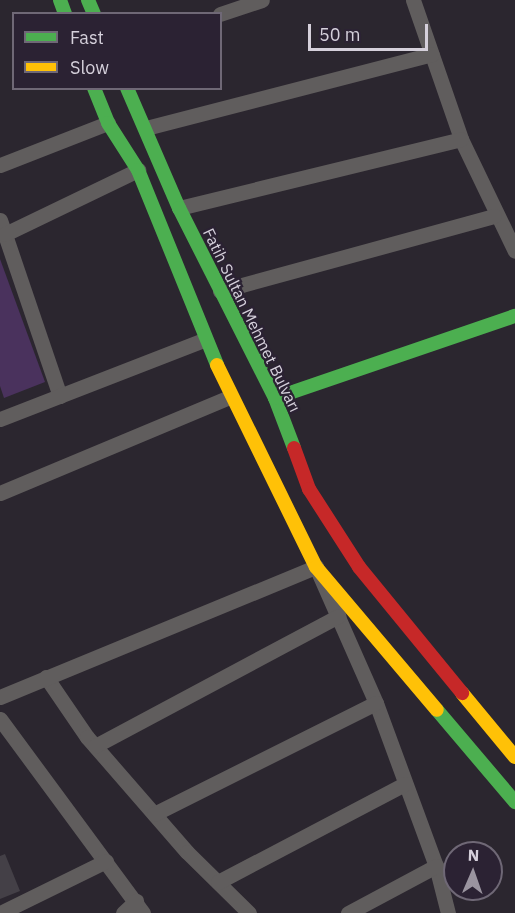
<!DOCTYPE html>
<meta charset="utf-8">
<style>
body{margin:0}
#map{position:relative;width:515px;height:913px;overflow:hidden;background:#2b262f;font-family:"IBM Plex Sans",sans-serif}
div>[style]{position:absolute}
[style*='--x']{left:calc(var(--x)*1px);top:calc(var(--y)*1px);width:calc(var(--w)*1px);rotate:calc(var(--a)*1deg)}
.green>*{inset:0;background:#4a325d}
.building>*{inset:0;background:#444047}
.street>*{height:15px;margin:-7.5px;padding:0 7.5px;transform-origin:7.5px;border-radius:7.5px;background:#605d5d}
.fast>*{height:14px;margin:-7px;padding:0 7px;transform-origin:7px;border-radius:7px;background:#4caf50}
.slow>*{height:14px;margin:-7px;padding:0 7px;transform-origin:7px;border-radius:7px;background:#ffc107}
.jam>*{height:14px;margin:-7px;padding:0 7px;transform-origin:7px;border-radius:7px;background:#c62828}
span{translate:-50% -50%;white-space:nowrap;text-align:center;line-height:1.15;-webkit-text-stroke:4.5px #2b2233;paint-order:stroke}
.street-label{font-size:16px;color:#d5d0db}
.legend{position:absolute;left:12px;top:12px;width:210px;height:78px;box-sizing:border-box;background:#2b2233;border:2px solid #6f6876;margin:0;padding:8px 10px;list-style:none;font-size:18px;color:#d5d0db}
.legend li{display:flex;align-items:center;gap:12px;height:30px}
.legend b{width:30px;border:2px solid #6f6876}
.north{position:absolute;left:443px;top:841px;width:60px;height:60px;box-sizing:border-box;background:#2b2233;border:2px solid #6f6876;border-radius:50%;rotate:2deg;font-size:16px;font-weight:700;line-height:24px;text-align:center;color:#d5d0db}
.north::after{content:'';display:block;margin:auto;width:21px;height:27px;background:#9a949f;clip-path:polygon(50% 0,100% 100%,50% 72%,0 100%)}
.scale{position:absolute;left:308px;top:24px;width:120px;height:27px;box-sizing:border-box;border:3px solid #d5d0db;border-top:0;padding-left:8px;font-size:18px;line-height:21px;white-space:nowrap;color:#d5d0db;-webkit-text-stroke:4px #2b2233;paint-order:stroke}
</style>
<div id="map">
<div class="green">
<i style="clip-path:polygon(0 259px,45px 382px,4px 398px,0 386px)"></i>
</div>
<div class="building">
<i style="clip-path:polygon(5px 854px,20px 891px,0 899px,0 856px)"></i>
</div>
<div class="street">
<i style="--x:413;--y:0;--w:147;--a:70.9"></i>
<i style="--x:461;--y:139;--w:124;--a:64.3"></i>
<i style="--x:220;--y:14;--w:44;--a:-18.4"></i>
<i style="--x:146;--y:128;--w:295;--a:-14.5"></i>
<i style="--x:0;--y:165;--w:116;--a:-21.3"></i>
<i style="--x:179;--y:208;--w:290;--a:-13.7"></i>
<i style="--x:0;--y:220;--w:186;--a:71.2"></i>
<i style="--x:5;--y:234;--w:148;--a:-25.7"></i>
<i style="--x:220;--y:291;--w:284;--a:-15.3"></i>
<i style="--x:0;--y:419;--w:219;--a:-21.2"></i>
<i style="--x:0;--y:493;--w:249;--a:-22.7"></i>
<i style="--x:46;--y:677;--w:73;--a:55.7"></i>
<i style="--x:87;--y:737;--w:152;--a:49"></i>
<i style="--x:187;--y:852;--w:87;--a:44.5"></i>
<i style="--x:0;--y:697;--w:342;--a:-22.4"></i>
<i style="--x:316;--y:567;--w:149;--a:66.2"></i>
<i style="--x:376;--y:703;--w:174;--a:69.8"></i>
<i style="--x:436;--y:866;--w:49;--a:75.7"></i>
<i style="--x:0;--y:719;--w:241;--a:53.6"></i>
<i style="--x:95;--y:746;--w:276;--a:-28.1"></i>
<i style="--x:154;--y:814;--w:248;--a:-26.6"></i>
<i style="--x:218;--y:882;--w:211;--a:-27.7"></i>
<i style="--x:0;--y:913;--w:118;--a:-26.1"></i>
<i style="--x:123;--y:913;--w:18;--a:-43"></i>
<i style="--x:348;--y:913;--w:100;--a:-28.1"></i>
</div>
<div class="fast">
<i style="--x:60;--y:0;--w:15;--a:70"></i>
<i style="--x:88;--y:0;--w:15;--a:67"></i>
<i style="--x:94;--y:88;--w:38;--a:68"></i>
<i style="--x:108;--y:123;--w:56;--a:57.4"></i>
<i style="--x:138;--y:170;--w:210;--a:67.9"></i>
<i style="--x:127;--y:88;--w:131;--a:66.6"></i>
<i style="--x:179;--y:208;--w:213;--a:63.2"></i>
<i style="--x:275;--y:398;--w:53;--a:69.2"></i>
<i style="--x:275;--y:398;--w:254;--a:-18.9"></i>
<i style="--x:437;--y:710;--w:121;--a:49.7"></i>
</div>
<div class="slow">
<i style="--x:217;--y:365;--w:225;--a:63.9"></i>
<i style="--x:316;--y:567;--w:187;--a:49.8"></i>
<i style="--x:462;--y:693;--w:83;--a:50.4"></i>
</div>
<div class="jam">
<i style="--x:294;--y:448;--w:44;--a:69.9"></i>
<i style="--x:309;--y:489;--w:93;--a:57.3"></i>
<i style="--x:359;--y:567;--w:163;--a:50.7"></i>
</div>
<div class="street-label">
<span style="left:252px;top:320px;rotate:64deg">Fatih Sultan Mehmet Bulvarı</span>
</div>
<ul class="legend">
<li><b style="height:8px;background:#4caf50"></b>Fast</li>
<li><b style="height:8px;background:#ffc107"></b>Slow</li>
</ul>
<div class="north">N</div>
<div class="scale">50 m</div>
</div>
